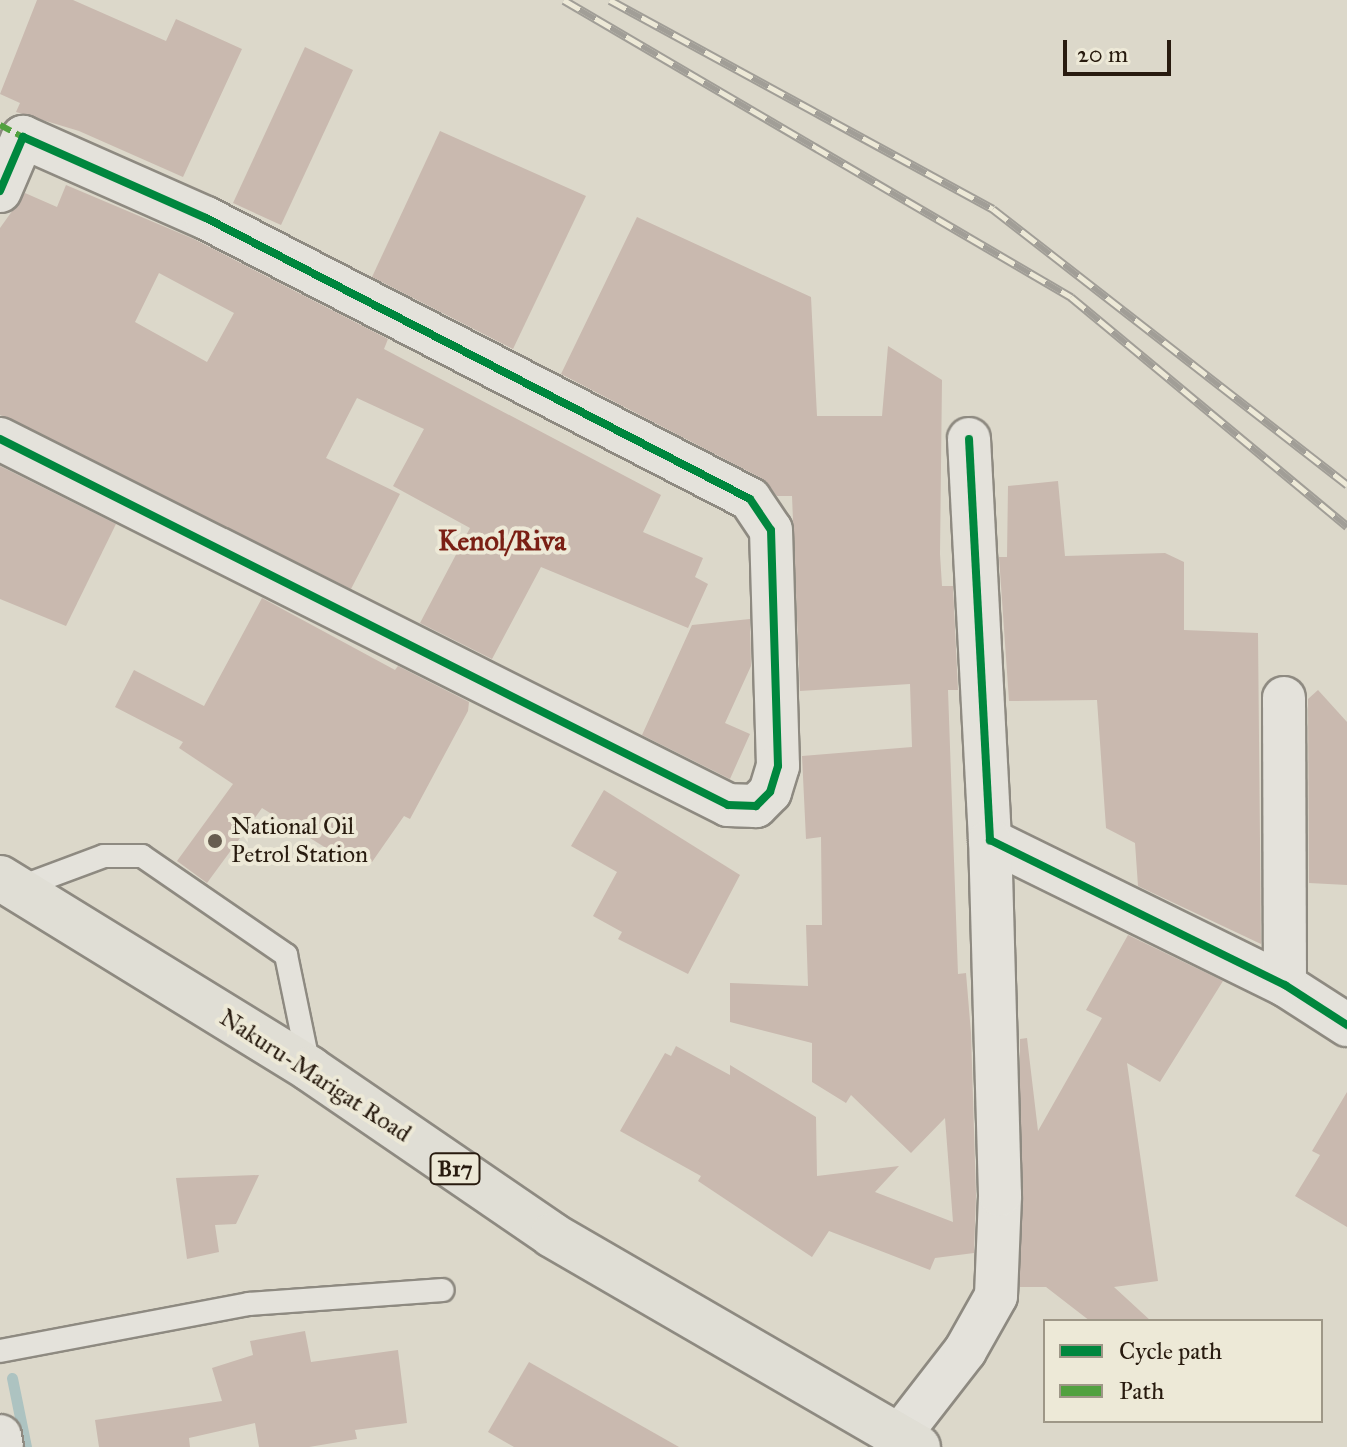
<!DOCTYPE html>
<style>
body{margin:0}
#map{position:relative;width:1347px;height:1447px;overflow:hidden;background:#dcd8ca;font-family:"IM FELL Great Primer",serif}
div>[style]{position:absolute}
[style*='--x']{left:calc(var(--x)*1px);top:calc(var(--y)*1px);width:calc(var(--w)*1px);rotate:calc(var(--a)*1deg)}
.stream>*{height:11px;margin:-5.5px;padding:0 5.5px;transform-origin:5.5px;border-radius:5.5px;background:#adc3c1}
.building>*{inset:0;background:#c9b9af}
.roads{filter:drop-shadow(2px 0 #8e8a81) drop-shadow(-2px 0 #8e8a81) drop-shadow(0 2px #8e8a81) drop-shadow(0 -2px #8e8a81)}
.service>*{height:22px;margin:-11px;padding:0 11px;transform-origin:11px;border-radius:11px;background:#e4e2db}
.minor>*{height:42px;margin:-21px;padding:0 21px;transform-origin:21px;border-radius:21px;background:#e4e2db}
.primary>*{height:44px;margin:-22px;padding:0 22px;transform-origin:22px;border-radius:22px;background:#e0ded5}
.rail>*{height:9px;margin-top:-4.5px;transform-origin:0;background:repeating-linear-gradient(90deg,#ede9d7 0 18px,#a19e97 0 36px);box-sizing:border-box;border-block:2px solid #a19e97}
.quiet>*{height:6px;margin-top:-3px;transform-origin:0;background:repeating-linear-gradient(90deg,#51a13f 0 12px,transparent 0 18px)}
.cycleway>*{height:8px;margin:-4px;padding:0 4px;transform-origin:4px;border-radius:4px;background:#00873e}
.dots>*{width:22px;height:22px;translate:-50% -50%;box-sizing:border-box;border:4px solid #ede9d7;border-radius:50%}
span{translate:-50% -50%;white-space:nowrap;text-align:center;line-height:1.15;-webkit-text-stroke:8px #ede9d7;paint-order:stroke}
.shield-label span{padding:2px 6px;background:#ede9d7;border:2px solid;border-radius:6px;-webkit-text-stroke-width:0}
.shield-label{font-size:22px;color:#281b0f;font-weight:700}
.poi-label{font-size:24px;color:#281b0f}
.left{translate:0 -50%;text-align:left}
.street-label{font-size:24px;color:#281b0f}
.quarter-label{font-size:28px;color:#7a1f14;font-weight:700}
.legend{position:absolute;left:1043px;top:1319px;width:280px;height:104px;box-sizing:border-box;background:#ede9d7;border:2px solid #9e9787;margin:0;padding:10px 14px;list-style:none;font-size:24px;color:#281b0f}
.legend li{display:flex;align-items:center;gap:16px;height:40px}
.legend b{width:40px;border:2px solid #9e9787}
.scale{position:absolute;left:1063px;top:40px;width:108px;height:36px;box-sizing:border-box;border:4px solid #281b0f;border-top:0;padding-left:10px;font-size:24px;line-height:28px;white-space:nowrap;color:#281b0f;-webkit-text-stroke:6px #ede9d7;paint-order:stroke}
</style>
<div id="map">
<div class="stream">
<i style="--x:12;--y:1378;--w:70;--a:78.5"></i>
</div>
<div class="building">
<i style="clip-path:polygon(37px 0,73px 0,166px 41px,176px 19px,242px 49px,183px 177px,79px 131px,16px 112px,20px 103px,0 94px)"></i>
<i style="clip-path:polygon(305px 47px,353px 70px,281px 225px,233px 203px)"></i>
<i style="clip-path:polygon(440px 131px,586px 196px,513px 349px,372px 277px)"></i>
<i style="clip-path:polygon(evenodd,66px 185px,196px 240px,388px 339px,384px 349px,661px 495px,643px 532px,703px 558px,695px 577px,708px 584px,688px 628px,541px 567px,492px 659px,420px 623px,470px 528px,393px 486px,424px 429px,357px 398px,326px 458px,400px 494px,351px 589px,0 415px,0 228px,25px 193px,57px 207px,66px 185px,159px 273px,234px 313px,207px 362px,135px 322px,159px 273px)"></i>
<i style="clip-path:polygon(637px 217px,811px 297px,817px 416px,882px 416px,888px 346px,942px 380px,940px 554px,942px 586px,953px 586px,958px 690px,948px 690px,958px 974px,966px 973px,971px 1033px,976px 1195px,974px 1253px,935px 1258px,930px 1270px,829px 1231px,812px 1257px,698px 1181px,701px 1176px,620px 1131px,665px 1053px,671px 1056px,676px 1046px,730px 1075px,730px 1065px,816px 1117px,817px 1176px,899px 1166px,875px 1192px,953px 1222px,945px 1118px,911px 1153px,851px 1095px,846px 1103px,812px 1082px,812px 1043px,730px 1022px,730px 983px,808px 986px,806px 925px,822px 925px,821px 837px,806px 839px,802px 756px,912px 747px,910px 684px,800px 691px,792px 496px,777px 496px,761px 478px,561px 374px)"></i>
<i style="clip-path:polygon(0 466px,116px 524px,66px 626px,0 599px)"></i>
<i style="clip-path:polygon(1058px 481px,1065px 556px,1165px 553px,1184px 562px,1184px 630px,1258px 633px,1261px 944px,1138px 886px,1135px 843px,1106px 828px,1097px 700px,1009px 701px,999px 557px,1007px 557px,1008px 486px)"></i>
<i style="clip-path:polygon(262px 598px,395px 670px,398px 666px,469px 702px,468px 711px,410px 819px,404px 816px,372px 862px,338px 847px,334px 853px,262px 808px,207px 883px,177px 861px,233px 784px,179px 748px,183px 742px,115px 707px,134px 670px,204px 706px)"></i>
<i style="clip-path:polygon(750px 619px,751px 666px,725px 723px,750px 734px,730px 779px,642px 735px,692px 625px)"></i>
<i style="clip-path:polygon(1318px 690px,1347px 722px,1347px 885px,1309px 883px,1308px 699px)"></i>
<i style="clip-path:polygon(604px 790px,740px 875px,688px 974px,618px 939px,622px 932px,593px 916px,617px 872px,571px 846px)"></i>
<i style="clip-path:polygon(1128px 935px,1223px 981px,1160px 1082px,1127px 1063px,1158px 1281px,1114px 1287px,1151px 1321px,1090px 1321px,1046px 1287px,1020px 1287px,1020px 1039px,1027px 1038px,1038px 1131px,1102px 1018px,1086px 1010px)"></i>
<i style="clip-path:polygon(1347px 1092px,1347px 1227px,1295px 1196px,1320px 1155px,1312px 1151px)"></i>
<i style="clip-path:polygon(259px 1175px,236px 1224px,215px 1225px,219px 1252px,187px 1259px,176px 1178px)"></i>
<i style="clip-path:polygon(305px 1331px,311px 1362px,398px 1350px,407px 1423px,355px 1430px,357px 1439px,309px 1447px,259px 1447px,255px 1423px,189px 1438px,190px 1447px,99px 1447px,95px 1420px,222px 1401px,212px 1368px,253px 1355px,250px 1341px)"></i>
<i style="clip-path:polygon(529px 1362px,679px 1447px,514px 1447px,488px 1432px)"></i>
</div>
<div class="roads">
<div class="service">
<i style="--x:18;--y:888;--w:92;--a:-20.4"></i>
<i style="--x:104;--y:856;--w:38;--a:0"></i>
<i style="--x:142;--y:856;--w:175;--a:34.5"></i>
<i style="--x:286;--y:955;--w:113;--a:78.3"></i>
<i style="--x:0;--y:1351;--w:253;--a:-10.7"></i>
<i style="--x:249;--y:1304;--w:194;--a:-4.1"></i>
</div>
<div class="minor">
<i style="--x:0;--y:191;--w:59;--a:-66.9"></i>
<i style="--x:23;--y:137;--w:200;--a:23.9"></i>
<i style="--x:206;--y:218;--w:612;--a:27.32"></i>
<i style="--x:750;--y:499;--w:37;--a:56"></i>
<i style="--x:771;--y:530;--w:236;--a:88.3"></i>
<i style="--x:778;--y:766;--w:27;--a:107"></i>
<i style="--x:770;--y:792;--w:20;--a:135"></i>
<i style="--x:756;--y:806;--w:28;--a:-178"></i>
<i style="--x:728;--y:805;--w:815;--a:-153.31"></i>
<i style="--x:969;--y:439;--w:402;--a:87"></i>
<i style="--x:990;--y:840;--w:329;--a:26.2"></i>
<i style="--x:1285;--y:985;--w:74;--a:32.8"></i>
<i style="--x:1284;--y:698;--w:287;--a:89.8"></i>
<i style="--x:0;--y:1436;--w:11;--a:80"></i>
<i style="--x:899;--y:1436;--w:108;--a:-52.2"></i>
<i style="--x:965;--y:1351;--w:63;--a:-60.6"></i>
<i style="--x:996;--y:1296;--w:101;--a:-87.7"></i>
<i style="--x:1000;--y:1195;--w:355;--a:-91.6"></i>
</div>
<div class="primary">
<i style="--x:0;--y:878;--w:364;--a:31.6"></i>
<i style="--x:310;--y:1069;--w:293;--a:34.4"></i>
<i style="--x:552;--y:1235;--w:423;--a:30.1"></i>
</div>
</div>
<div class="rail">
<i style="--x:564;--y:0;--w:588;--a:30.36"></i>
<i style="--x:1071;--y:297;--w:359;--a:39.7"></i>
<i style="--x:610;--y:0;--w:436;--a:28.6"></i>
<i style="--x:993;--y:209;--w:449;--a:37.9"></i>
</div>
<div class="quiet">
<i style="--x:0;--y:125;--w:26;--a:28"></i>
</div>
<div class="cycleway">
<i style="--x:0;--y:191;--w:59;--a:-66.9"></i>
<i style="--x:23;--y:137;--w:200;--a:23.9"></i>
<i style="--x:206;--y:218;--w:612;--a:27.32"></i>
<i style="--x:750;--y:499;--w:37;--a:56"></i>
<i style="--x:771;--y:530;--w:236;--a:88.3"></i>
<i style="--x:778;--y:766;--w:27;--a:107"></i>
<i style="--x:770;--y:792;--w:20;--a:135"></i>
<i style="--x:756;--y:806;--w:28;--a:-178"></i>
<i style="--x:728;--y:805;--w:815;--a:-153.31"></i>
<i style="--x:969;--y:439;--w:402;--a:87"></i>
<i style="--x:990;--y:840;--w:329;--a:26.2"></i>
<i style="--x:1285;--y:985;--w:74;--a:32.8"></i>
</div>
<div class="dots">
<i style="left:215px;top:841px;background:#675d50"></i>
</div>
<div class="shield-label">
<span style="left:455px;top:1169px">B17</span>
</div>
<div class="poi-label">
<span class="left" style="left:231px;top:841px">National Oil<br>Petrol Station</span>
</div>
<div class="street-label">
<span style="left:315px;top:1076px;rotate:33deg">Nakuru-Marigat Road</span>
</div>
<div class="quarter-label">
<span style="left:502px;top:541px">Kenol/Riva</span>
</div>
<ul class="legend">
<li><b style="height:10px;background:#00873e"></b>Cycle path</li>
<li><b style="height:10px;background:#51a13f"></b>Path</li>
</ul>
<div class="scale">20 m</div>
</div>
